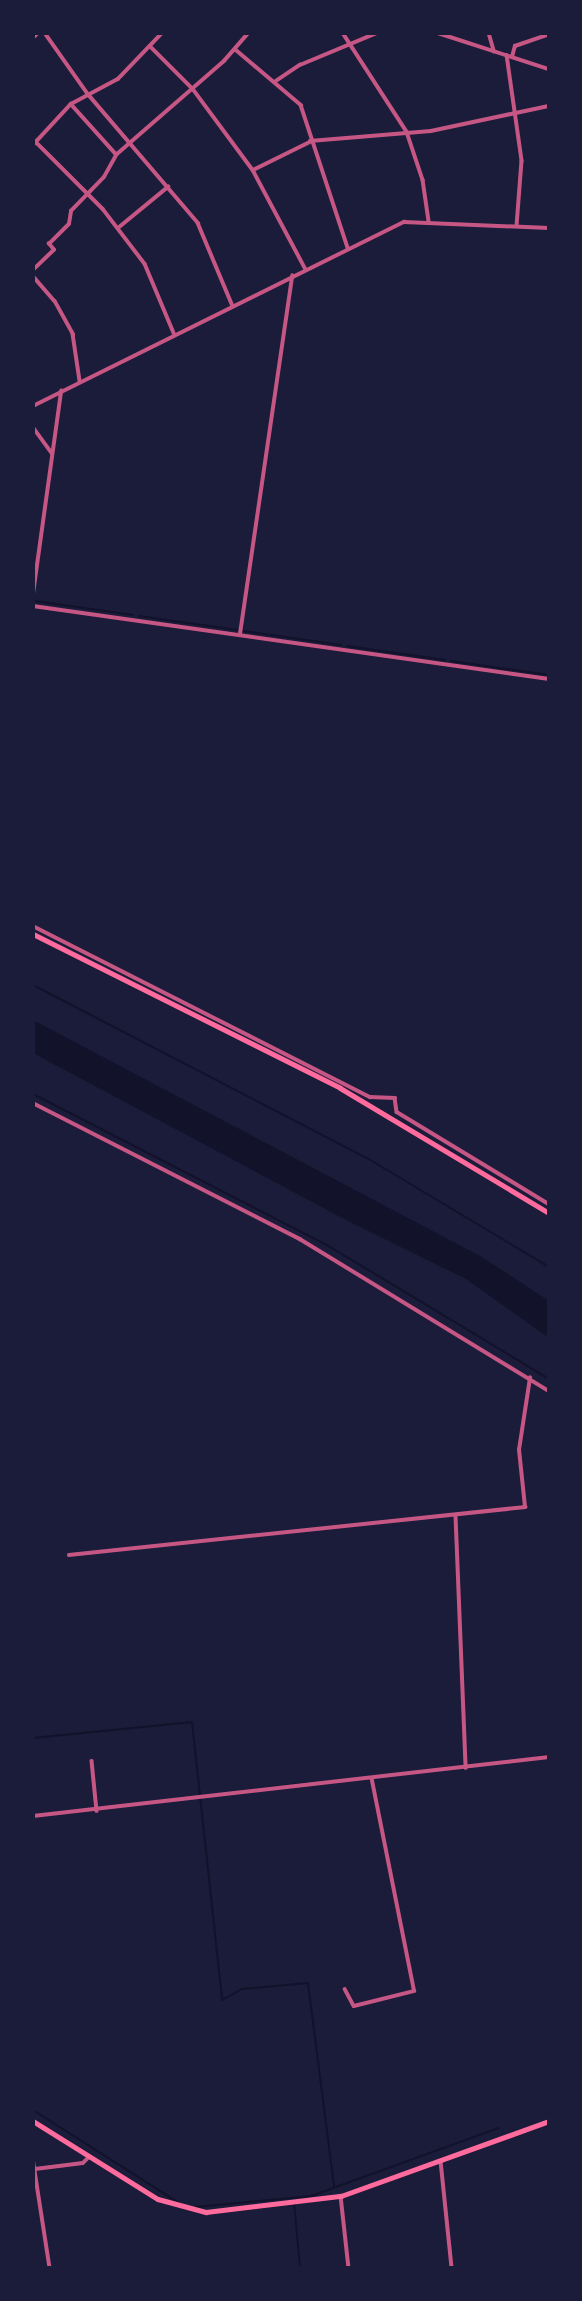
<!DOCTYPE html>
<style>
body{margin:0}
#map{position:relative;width:582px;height:2301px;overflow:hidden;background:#1b1b3a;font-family:"Fira Sans",sans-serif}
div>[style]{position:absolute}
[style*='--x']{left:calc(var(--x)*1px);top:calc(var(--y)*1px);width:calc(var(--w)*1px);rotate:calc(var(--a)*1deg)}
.water>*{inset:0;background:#12122b}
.stream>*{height:2px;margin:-1px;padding:0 1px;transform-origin:1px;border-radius:1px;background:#12122b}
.minor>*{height:3.5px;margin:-1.75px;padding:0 1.75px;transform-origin:1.75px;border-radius:1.75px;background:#c65784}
.tertiary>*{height:3.5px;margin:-1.75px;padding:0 1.75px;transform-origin:1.75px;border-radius:1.75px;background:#c65784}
.secondary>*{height:4.5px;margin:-2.25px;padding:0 2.25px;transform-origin:2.25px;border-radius:2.25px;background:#ff6b9d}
.trunk>*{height:5px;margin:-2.5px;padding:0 2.5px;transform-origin:2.5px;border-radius:2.5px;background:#ff6b9d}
span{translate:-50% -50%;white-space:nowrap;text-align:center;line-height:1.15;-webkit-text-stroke:5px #1b1b3a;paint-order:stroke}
.frame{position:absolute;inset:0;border:35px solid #1b1b3a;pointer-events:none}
</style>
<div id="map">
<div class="water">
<i style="clip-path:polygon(33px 1020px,482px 1257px,549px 1301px,549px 1338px,466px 1279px,346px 1220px,33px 1053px)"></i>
</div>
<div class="stream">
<i style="--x:35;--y:601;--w:99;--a:8.1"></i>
<i style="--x:139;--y:616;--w:99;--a:8.1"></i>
<i style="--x:243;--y:631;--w:99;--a:8.1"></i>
<i style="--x:347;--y:646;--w:99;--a:8.1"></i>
<i style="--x:451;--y:661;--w:99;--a:8.1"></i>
<i style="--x:33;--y:985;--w:376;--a:27.4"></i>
<i style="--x:367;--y:1158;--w:212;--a:30.9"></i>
<i style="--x:33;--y:1094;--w:331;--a:27.2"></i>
<i style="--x:327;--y:1245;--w:259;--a:31.1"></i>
<i style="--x:33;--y:1738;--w:160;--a:-5.7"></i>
<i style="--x:192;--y:1722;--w:280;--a:83.8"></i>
<i style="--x:222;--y:2000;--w:23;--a:-29"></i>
<i style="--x:242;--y:1989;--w:66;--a:-5.2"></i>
<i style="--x:308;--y:1983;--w:206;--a:82.7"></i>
<i style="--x:536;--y:1757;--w:13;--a:-9"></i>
<i style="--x:241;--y:1791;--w:67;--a:-6.8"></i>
<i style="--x:33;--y:2110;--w:173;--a:32.5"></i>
<i style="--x:294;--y:2202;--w:66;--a:84.8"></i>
<i style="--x:195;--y:2207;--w:117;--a:-5.4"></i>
<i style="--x:311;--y:2196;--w:200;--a:-19.9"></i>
</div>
<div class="minor">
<i style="--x:45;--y:33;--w:75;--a:54.8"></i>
<i style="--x:88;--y:94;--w:170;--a:49.5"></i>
<i style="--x:198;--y:223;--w:88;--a:67.2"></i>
<i style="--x:343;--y:33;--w:118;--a:57.1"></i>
<i style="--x:407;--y:132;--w:51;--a:71.6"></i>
<i style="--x:423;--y:180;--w:41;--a:81.7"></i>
<i style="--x:489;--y:33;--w:19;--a:74"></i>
<i style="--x:33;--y:38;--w:7;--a:-45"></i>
<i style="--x:150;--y:46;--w:61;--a:45"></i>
<i style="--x:193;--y:89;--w:101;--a:53.5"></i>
<i style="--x:253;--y:170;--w:111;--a:62"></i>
<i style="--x:235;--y:49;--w:87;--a:40.3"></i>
<i style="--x:301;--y:105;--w:151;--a:71.8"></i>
<i style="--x:507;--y:55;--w:107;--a:81.9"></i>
<i style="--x:522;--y:161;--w:65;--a:94.4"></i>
<i style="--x:512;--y:57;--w:11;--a:-75"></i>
<i style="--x:515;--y:46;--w:36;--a:-19"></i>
<i style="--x:276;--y:81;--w:29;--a:-34"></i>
<i style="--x:300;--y:65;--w:83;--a:-22.6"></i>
<i style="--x:71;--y:104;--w:67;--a:48"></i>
<i style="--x:33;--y:139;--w:99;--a:45"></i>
<i style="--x:103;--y:209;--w:69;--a:52.6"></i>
<i style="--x:145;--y:264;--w:75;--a:67.2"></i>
<i style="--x:310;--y:141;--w:121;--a:-4.7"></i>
<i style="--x:431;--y:131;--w:121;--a:-12"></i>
<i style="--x:33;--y:145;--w:56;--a:-47.2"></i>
<i style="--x:71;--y:104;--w:53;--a:-28"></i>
<i style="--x:118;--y:79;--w:64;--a:-46.3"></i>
<i style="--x:253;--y:170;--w:64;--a:-26.2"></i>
<i style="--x:118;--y:228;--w:65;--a:-39.4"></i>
<i style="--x:33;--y:270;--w:29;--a:-44"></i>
<i style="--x:54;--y:250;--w:8;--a:-130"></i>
<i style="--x:49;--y:244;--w:28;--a:-45"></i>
<i style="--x:69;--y:224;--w:13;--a:-81"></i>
<i style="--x:71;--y:211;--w:47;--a:-45.9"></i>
<i style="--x:104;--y:177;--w:26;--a:-61"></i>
<i style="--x:117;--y:154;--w:142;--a:-41"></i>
<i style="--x:224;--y:61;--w:37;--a:-49"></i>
<i style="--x:33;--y:276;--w:33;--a:49"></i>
<i style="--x:55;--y:301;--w:38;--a:61"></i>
<i style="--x:73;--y:334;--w:48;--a:81.5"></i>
<i style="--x:33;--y:406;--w:414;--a:-26.4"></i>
<i style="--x:404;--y:222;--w:145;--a:2.4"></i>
<i style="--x:33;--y:427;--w:32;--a:54"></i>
<i style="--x:33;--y:594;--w:205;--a:-82.1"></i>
<i style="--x:33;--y:606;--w:521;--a:8.05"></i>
<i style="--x:240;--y:634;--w:362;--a:-81.7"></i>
<i style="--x:33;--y:926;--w:378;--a:26.9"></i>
<i style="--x:370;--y:1097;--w:25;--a:2"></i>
<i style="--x:395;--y:1098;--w:14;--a:82"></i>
<i style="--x:397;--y:1112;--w:178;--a:31.2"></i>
<i style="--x:33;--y:1103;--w:300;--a:27"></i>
<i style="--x:300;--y:1239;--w:292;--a:31.4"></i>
<i style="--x:456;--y:1516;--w:252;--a:87.7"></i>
<i style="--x:69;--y:1555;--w:459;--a:-6"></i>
<i style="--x:525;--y:1507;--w:57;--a:-96"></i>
<i style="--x:519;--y:1450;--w:73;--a:-81.3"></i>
<i style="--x:92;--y:1761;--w:50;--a:84.3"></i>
<i style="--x:33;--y:1816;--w:519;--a:-6.52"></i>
<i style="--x:345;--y:1989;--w:19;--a:62"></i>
<i style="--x:354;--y:2006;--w:62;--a:-14"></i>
<i style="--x:414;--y:1991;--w:215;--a:-101.3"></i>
<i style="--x:33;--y:2158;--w:111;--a:81.2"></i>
<i style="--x:441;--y:2161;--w:108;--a:84.1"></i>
<i style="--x:35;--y:2169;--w:48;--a:-7.1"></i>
<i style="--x:83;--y:2163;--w:8;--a:-45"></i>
<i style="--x:341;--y:2196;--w:72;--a:83.7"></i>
</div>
<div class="tertiary">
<i style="--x:438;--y:33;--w:117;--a:18"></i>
</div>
<div class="secondary">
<i style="--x:33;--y:2121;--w:147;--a:32"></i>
<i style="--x:158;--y:2199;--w:50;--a:15.2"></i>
<i style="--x:206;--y:2212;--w:136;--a:-6.8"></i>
<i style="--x:341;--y:2196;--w:221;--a:-19.8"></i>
</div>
<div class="trunk">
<i style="--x:33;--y:934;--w:343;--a:26.6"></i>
<i style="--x:340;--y:1088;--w:244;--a:30.9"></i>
</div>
<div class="frame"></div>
</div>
